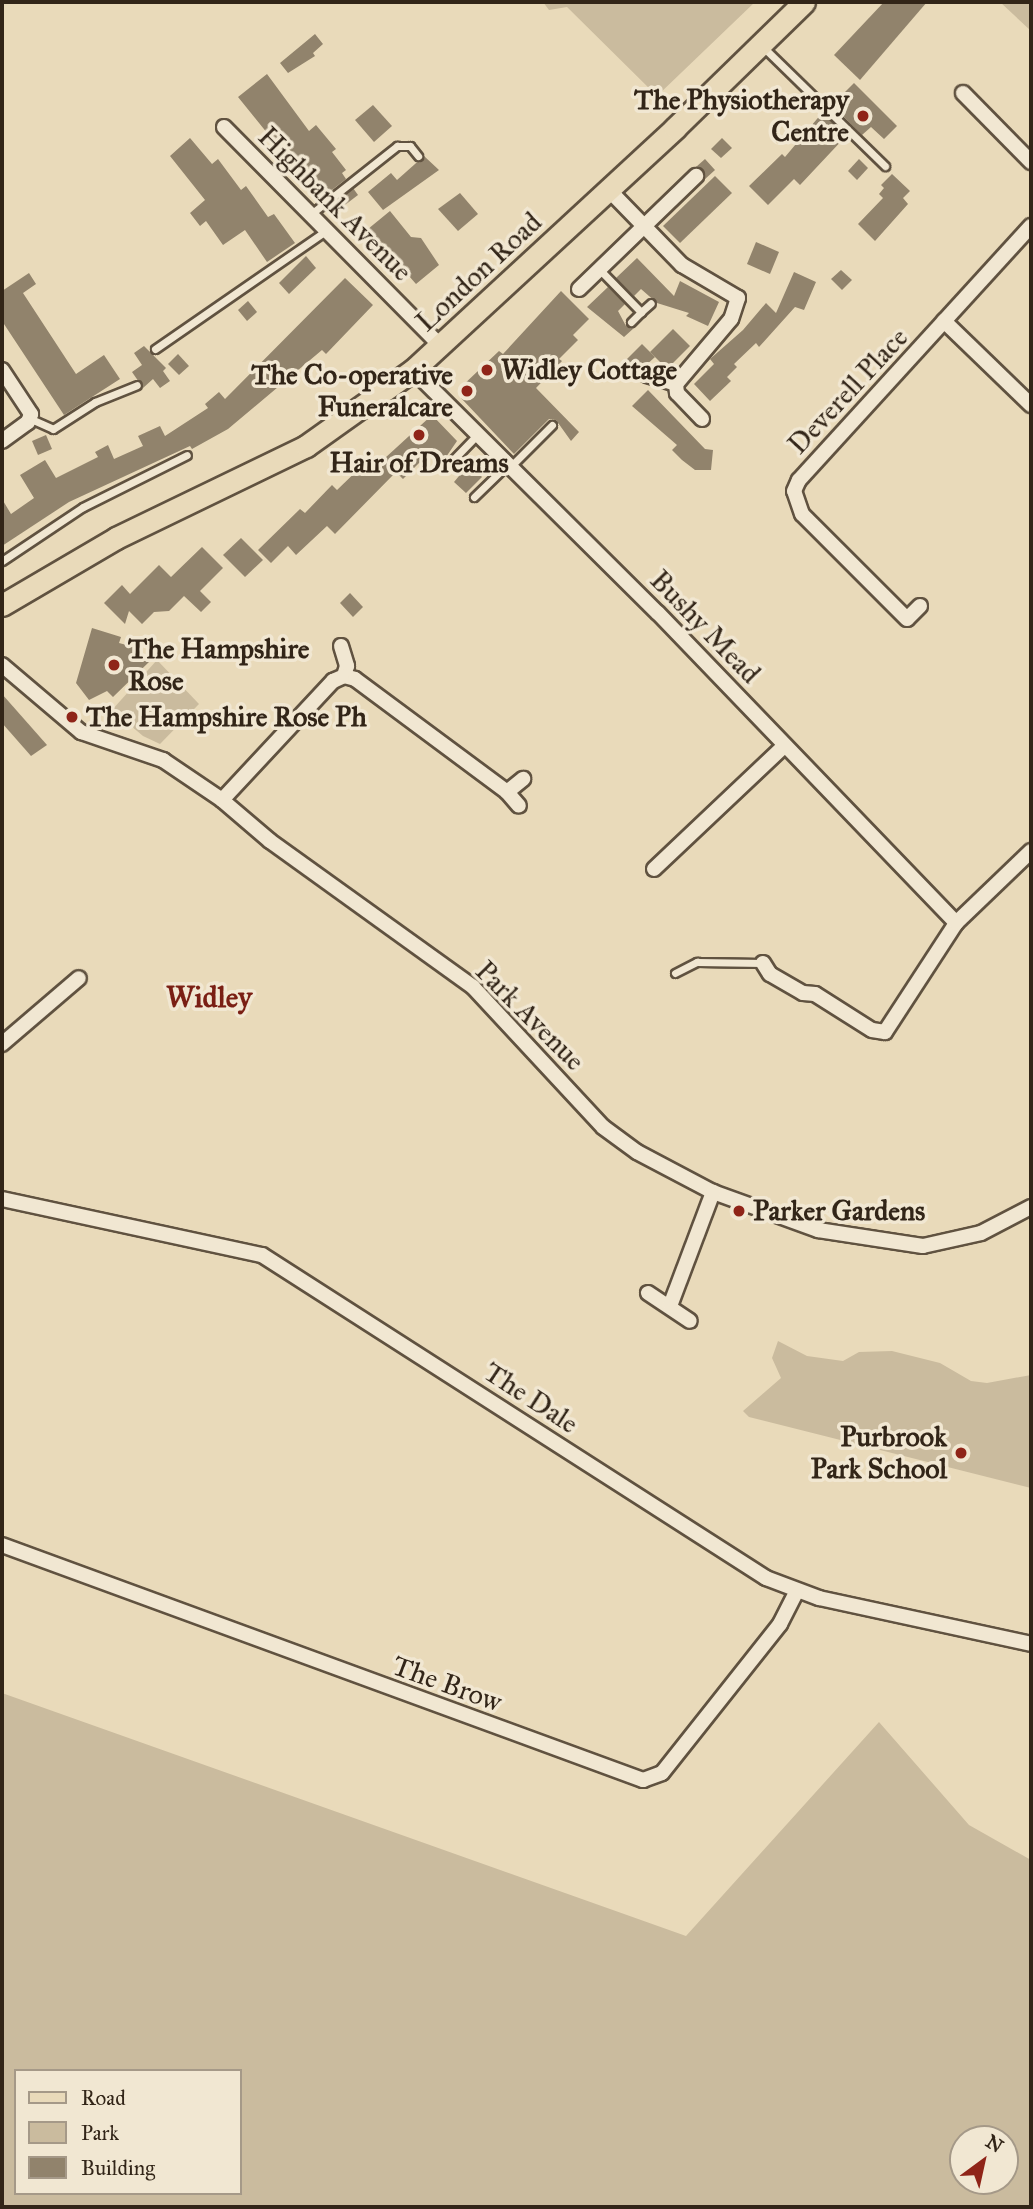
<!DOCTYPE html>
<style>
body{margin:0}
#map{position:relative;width:1033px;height:2209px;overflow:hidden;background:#e9daba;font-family:"IM FELL Great Primer",serif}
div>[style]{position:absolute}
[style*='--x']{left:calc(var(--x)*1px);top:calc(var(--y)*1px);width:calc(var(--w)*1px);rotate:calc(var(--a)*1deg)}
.green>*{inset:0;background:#cabb9e}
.building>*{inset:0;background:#91836c}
.roads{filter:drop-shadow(2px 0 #605240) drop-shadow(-2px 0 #605240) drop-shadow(0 2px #605240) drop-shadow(0 -2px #605240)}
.lane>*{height:7px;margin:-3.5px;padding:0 3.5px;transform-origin:3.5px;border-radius:3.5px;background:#f1e7d2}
.street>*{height:14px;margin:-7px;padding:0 7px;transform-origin:7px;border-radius:7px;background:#f1e7d2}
.primary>*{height:21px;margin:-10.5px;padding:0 10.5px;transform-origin:10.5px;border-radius:10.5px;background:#e9daba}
.dots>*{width:19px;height:19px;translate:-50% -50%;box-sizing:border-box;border:4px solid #f1e7d2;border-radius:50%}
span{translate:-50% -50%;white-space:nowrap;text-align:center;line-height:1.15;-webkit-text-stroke:7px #f1e7d2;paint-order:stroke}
.poi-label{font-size:28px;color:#322518;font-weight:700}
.right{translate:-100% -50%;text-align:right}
.left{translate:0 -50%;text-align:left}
.street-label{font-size:28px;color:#322518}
.neighbourhood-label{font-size:30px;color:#7a1f14;font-weight:700}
.frame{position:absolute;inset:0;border:4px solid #322518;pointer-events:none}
.legend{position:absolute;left:14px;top:2069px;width:228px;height:126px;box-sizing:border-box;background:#f1e7d2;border:2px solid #a59988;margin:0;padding:9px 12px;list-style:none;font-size:21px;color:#322518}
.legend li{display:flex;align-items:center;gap:14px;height:35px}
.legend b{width:35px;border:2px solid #a59988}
.north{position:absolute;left:949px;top:2125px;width:70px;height:70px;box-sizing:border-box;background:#f1e7d2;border:2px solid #a59988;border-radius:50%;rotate:33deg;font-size:19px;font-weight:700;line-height:28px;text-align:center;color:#322518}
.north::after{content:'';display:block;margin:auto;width:24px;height:32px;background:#8f2418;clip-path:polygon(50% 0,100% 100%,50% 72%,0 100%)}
</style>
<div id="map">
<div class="green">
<i style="clip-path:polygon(543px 2px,755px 2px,657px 96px,567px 7px,549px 10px)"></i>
<i style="clip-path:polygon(1000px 2px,1031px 2px,1031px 31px)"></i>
<i style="clip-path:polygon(157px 660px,199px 704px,160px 744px,143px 736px,112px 710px)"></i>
<i style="clip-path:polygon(778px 1341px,807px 1356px,843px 1361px,859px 1352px,892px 1351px,940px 1363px,971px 1381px,987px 1383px,1031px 1375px,1031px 1488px,749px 1417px,743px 1411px,781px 1378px,772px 1358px)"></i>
<i style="clip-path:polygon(evenodd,2px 1693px,686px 1936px,879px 1722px,969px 1825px,1031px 1860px,1031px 2207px,2px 2207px,2px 1693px,16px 2071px,240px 2071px,240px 2193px,16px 2193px,16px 2071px,2px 1693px,1005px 2139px,1005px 2181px,963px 2181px,963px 2139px,1005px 2139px)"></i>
</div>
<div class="building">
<i style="clip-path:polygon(884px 2px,927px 2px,860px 80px,834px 55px)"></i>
<i style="clip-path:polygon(315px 34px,323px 44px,313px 53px,315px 56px,288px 73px,280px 63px)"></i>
<i style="clip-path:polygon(267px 74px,309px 131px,316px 125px,336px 149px,332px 152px,346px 170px,342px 173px,346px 179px,328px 193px,281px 140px,276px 144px,238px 97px)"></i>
<i style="clip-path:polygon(854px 83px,897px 126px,884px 139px,871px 127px,862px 135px,832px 105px)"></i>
<i style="clip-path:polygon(373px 105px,392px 126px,374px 142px,355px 120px)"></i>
<i style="clip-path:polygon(822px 113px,846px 136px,800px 185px,794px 179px,768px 205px,749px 186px,782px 154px,785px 157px)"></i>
<i style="clip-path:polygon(190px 138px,212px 164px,218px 159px,241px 190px,246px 186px,268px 217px,274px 214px,295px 243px,267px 262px,245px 230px,223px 245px,206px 221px,200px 226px,190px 213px,205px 200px,170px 156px)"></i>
<i style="clip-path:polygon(722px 138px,732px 148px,721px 158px,711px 149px)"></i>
<i style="clip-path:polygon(424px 156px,439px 170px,383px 210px,368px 192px,391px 173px,397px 180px)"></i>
<i style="clip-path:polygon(705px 159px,715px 170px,704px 180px,703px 170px,696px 167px)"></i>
<i style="clip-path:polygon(859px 159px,868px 168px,857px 180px,848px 171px)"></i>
<i style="clip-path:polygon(892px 174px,910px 191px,903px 198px,908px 204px,875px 241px,858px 224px,883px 198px,879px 194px,884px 188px,881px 185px)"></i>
<i style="clip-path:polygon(715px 176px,732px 193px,680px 243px,663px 226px)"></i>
<i style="clip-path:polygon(353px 188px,358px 195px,341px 208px,336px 202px)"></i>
<i style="clip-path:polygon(460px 193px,478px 214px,458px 231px,438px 209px)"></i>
<i style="clip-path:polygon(390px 211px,411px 237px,421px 238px,439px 265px,416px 284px,368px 229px)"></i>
<i style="clip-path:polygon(756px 242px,779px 252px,770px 274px,747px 264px)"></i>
<i style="clip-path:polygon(306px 256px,316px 268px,289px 294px,279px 283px)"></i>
<i style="clip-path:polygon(637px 258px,674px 296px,680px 281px,719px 302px,708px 326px,686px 316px,689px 313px,657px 303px,641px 289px,634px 296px,616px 278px)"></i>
<i style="clip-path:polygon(841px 270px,852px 280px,842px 290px,831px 279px)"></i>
<i style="clip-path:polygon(794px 272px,816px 282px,804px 310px,795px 307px,759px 347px,756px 343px,734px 364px,737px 367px,727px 377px,731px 381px,710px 401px,694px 384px,714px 364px,710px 359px,743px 330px,766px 303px,776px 313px)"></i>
<i style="clip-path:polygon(29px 273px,36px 284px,23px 293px,76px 374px,104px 355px,120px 379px,64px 415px,2px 321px,2px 291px)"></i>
<i style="clip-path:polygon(345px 278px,373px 305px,326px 354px,322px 350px,228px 429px,192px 449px,190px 446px,69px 502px,2px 546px,2px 499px,11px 514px,34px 498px,20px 475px,45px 460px,56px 478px,98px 457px,95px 452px,108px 445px,114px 459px,143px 446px,138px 436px,160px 426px,165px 436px,208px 408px,205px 404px,219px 392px,225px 399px)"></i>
<i style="clip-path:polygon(608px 287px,625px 304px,618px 311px,626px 326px,634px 328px,624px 337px,587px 307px)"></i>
<i style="clip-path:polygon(561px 291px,589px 319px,573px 335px,578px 340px,559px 359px,562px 361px,536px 388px,579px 432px,571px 441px,556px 420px,549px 419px,514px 454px,461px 398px,460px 388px,499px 351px,503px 354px)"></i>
<i style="clip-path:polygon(248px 301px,257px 312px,247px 321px,238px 310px)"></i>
<i style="clip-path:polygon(673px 329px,690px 346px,667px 369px,650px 352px)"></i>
<i style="clip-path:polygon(642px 344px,655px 357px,633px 377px,621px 365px)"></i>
<i style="clip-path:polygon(144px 346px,166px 368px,163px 371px,170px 381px,160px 388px,153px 379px,143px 388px,132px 372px,142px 365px,134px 353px)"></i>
<i style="clip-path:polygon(178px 354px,189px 366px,179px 375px,168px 364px)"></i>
<i style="clip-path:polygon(648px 390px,705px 449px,713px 450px,711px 470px,695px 470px,682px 460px,672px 450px,677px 445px,632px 406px)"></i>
<i style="clip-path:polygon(432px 415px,457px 441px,444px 460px,441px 457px,435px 462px,428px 454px,403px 479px,396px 472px,335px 534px,327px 526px,296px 555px,288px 546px,271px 563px,258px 550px,300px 509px,305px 513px,332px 485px,337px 490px,366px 462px,373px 469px)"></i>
<i style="clip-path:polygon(46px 435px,52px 449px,38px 455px,32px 441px)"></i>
<i style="clip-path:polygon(463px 458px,482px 477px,466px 493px,454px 482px,459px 476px,453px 469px)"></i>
<i style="clip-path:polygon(241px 538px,263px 560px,245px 577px,223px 555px)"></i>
<i style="clip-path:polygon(202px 547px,223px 568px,200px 591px,211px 602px,201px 612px,184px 596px,169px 611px,154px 612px,142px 624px,129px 611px,125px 624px,104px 603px,122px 585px,130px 594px,159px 565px,171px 577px)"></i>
<i style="clip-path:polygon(350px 593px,363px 607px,353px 617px,340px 603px)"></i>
<i style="clip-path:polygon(92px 628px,121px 637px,119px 643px,134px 647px,150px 661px,113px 697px,107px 691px,89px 700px,76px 683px)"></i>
<i style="clip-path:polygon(2px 694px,47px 745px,31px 756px,2px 723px)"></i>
</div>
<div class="roads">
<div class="lane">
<i style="--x:762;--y:46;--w:172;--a:44.3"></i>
<i style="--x:311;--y:214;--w:110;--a:-38.3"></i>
<i style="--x:397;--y:146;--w:13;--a:0"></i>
<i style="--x:410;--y:146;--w:13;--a:51"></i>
<i style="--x:600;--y:270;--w:59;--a:45.7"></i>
<i style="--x:641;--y:312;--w:13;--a:-42"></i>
<i style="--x:631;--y:322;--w:14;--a:-45"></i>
<i style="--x:155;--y:349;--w:209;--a:-34.7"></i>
<i style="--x:31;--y:419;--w:24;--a:24"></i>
<i style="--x:53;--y:429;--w:50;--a:-32.7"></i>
<i style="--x:95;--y:402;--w:45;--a:-22"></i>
<i style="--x:511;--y:466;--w:58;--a:-45"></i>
<i style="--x:445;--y:468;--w:47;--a:-45.9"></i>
<i style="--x:474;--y:497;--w:47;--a:-44.1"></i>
<i style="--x:2;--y:561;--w:97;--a:-33.7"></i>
<i style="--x:83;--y:507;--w:116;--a:-26.6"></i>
<i style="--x:675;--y:973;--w:25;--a:-27"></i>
<i style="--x:697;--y:962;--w:66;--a:0.9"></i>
</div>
<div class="street">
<i style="--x:963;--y:93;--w:97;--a:45.4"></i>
<i style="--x:224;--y:127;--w:308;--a:45.3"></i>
<i style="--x:609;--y:190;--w:105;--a:45.8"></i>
<i style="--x:682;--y:265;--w:65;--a:30.5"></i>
<i style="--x:738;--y:298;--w:22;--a:108"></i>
<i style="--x:731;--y:319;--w:85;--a:130.2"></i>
<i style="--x:676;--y:384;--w:9;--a:84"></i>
<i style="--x:677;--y:393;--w:36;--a:46"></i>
<i style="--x:579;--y:289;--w:163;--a:-44"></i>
<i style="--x:944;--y:321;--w:121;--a:44"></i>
<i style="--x:2;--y:370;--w:53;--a:56.6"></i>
<i style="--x:31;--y:414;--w:9;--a:111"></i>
<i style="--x:28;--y:422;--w:32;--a:144"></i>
<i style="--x:413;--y:370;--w:345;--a:44.8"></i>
<i style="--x:658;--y:613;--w:430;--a:46.1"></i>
<i style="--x:647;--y:375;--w:30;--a:17"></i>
<i style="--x:920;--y:606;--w:18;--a:135"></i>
<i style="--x:907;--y:619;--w:148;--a:-135"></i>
<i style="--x:802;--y:514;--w:24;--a:-109"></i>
<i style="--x:794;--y:491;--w:12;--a:-66"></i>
<i style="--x:799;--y:480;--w:344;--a:-47.6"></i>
<i style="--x:341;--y:646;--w:21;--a:73"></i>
<i style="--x:347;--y:666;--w:10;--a:107"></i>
<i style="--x:2;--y:665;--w:104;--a:40.3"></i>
<i style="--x:81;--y:732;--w:87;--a:18.9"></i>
<i style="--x:163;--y:760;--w:71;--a:34.1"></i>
<i style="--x:222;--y:800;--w:63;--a:40.5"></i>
<i style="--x:270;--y:841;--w:250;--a:35.7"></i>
<i style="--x:473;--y:987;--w:191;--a:47.1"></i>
<i style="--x:603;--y:1127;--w:42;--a:36.3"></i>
<i style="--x:637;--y:1152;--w:86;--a:27.8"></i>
<i style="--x:713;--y:1192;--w:112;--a:19.9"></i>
<i style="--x:818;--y:1230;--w:106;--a:8.7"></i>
<i style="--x:923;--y:1246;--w:59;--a:-12.6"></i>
<i style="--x:981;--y:1233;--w:56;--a:-27.5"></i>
<i style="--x:507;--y:792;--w:18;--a:49"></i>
<i style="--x:222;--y:800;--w:163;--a:-47"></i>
<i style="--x:333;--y:681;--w:12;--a:-24"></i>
<i style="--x:344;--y:676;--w:11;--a:15"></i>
<i style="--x:355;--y:679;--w:189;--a:36.6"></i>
<i style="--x:507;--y:792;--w:21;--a:-39"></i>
<i style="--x:654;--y:869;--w:180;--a:-43.4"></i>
<i style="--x:763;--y:963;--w:13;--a:58"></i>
<i style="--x:770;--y:974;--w:38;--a:30"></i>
<i style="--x:803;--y:993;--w:12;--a:5"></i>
<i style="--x:815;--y:994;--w:67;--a:32.3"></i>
<i style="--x:872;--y:1030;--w:13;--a:9"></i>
<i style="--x:885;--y:1032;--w:130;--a:-56.9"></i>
<i style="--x:956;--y:923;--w:104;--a:-43.8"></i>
<i style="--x:2;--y:1044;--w:101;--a:-40.6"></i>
<i style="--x:2;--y:1199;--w:266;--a:12.2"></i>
<i style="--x:262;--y:1255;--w:599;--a:32.65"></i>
<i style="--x:766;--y:1578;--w:57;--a:20.7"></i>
<i style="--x:819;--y:1598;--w:217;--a:12.2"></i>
<i style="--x:648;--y:1293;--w:50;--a:33.7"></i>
<i style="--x:670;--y:1306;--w:122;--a:-69.3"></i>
<i style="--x:2;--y:1545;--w:683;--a:20.13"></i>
<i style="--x:643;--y:1780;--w:20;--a:-20"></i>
<i style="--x:662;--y:1773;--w:190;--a:-51.6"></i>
<i style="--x:780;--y:1624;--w:37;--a:-63"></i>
</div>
<div class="primary">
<i style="--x:2;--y:605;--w:132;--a:-30.4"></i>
<i style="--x:116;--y:538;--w:211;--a:-25.8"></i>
<i style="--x:306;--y:446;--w:131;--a:-35.4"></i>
<i style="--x:413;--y:370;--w:357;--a:-42.7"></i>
<i style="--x:675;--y:128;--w:180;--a:-44.3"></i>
</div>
</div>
<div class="dots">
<i style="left:863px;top:116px;background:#8f2418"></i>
<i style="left:487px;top:370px;background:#8f2418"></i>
<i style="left:467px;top:391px;background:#8f2418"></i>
<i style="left:419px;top:435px;background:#8f2418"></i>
<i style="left:114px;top:665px;background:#8f2418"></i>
<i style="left:72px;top:717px;background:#8f2418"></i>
<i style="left:739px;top:1211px;background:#8f2418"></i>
<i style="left:961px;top:1453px;background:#8f2418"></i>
</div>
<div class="poi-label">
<span class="right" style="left:849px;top:116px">The Physiotherapy<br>Centre</span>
<span class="left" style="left:501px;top:370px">Widley Cottage</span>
<span class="right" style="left:453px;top:391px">The Co-operative<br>Funeralcare</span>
<span style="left:419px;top:463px">Hair of Dreams</span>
<span class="left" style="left:128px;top:665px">The Hampshire<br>Rose</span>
<span class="left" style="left:86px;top:717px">The Hampshire Rose Ph</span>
<span class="left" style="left:753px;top:1211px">Parker Gardens</span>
<span class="right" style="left:947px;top:1453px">Purbrook<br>Park School</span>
</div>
<div class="street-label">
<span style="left:335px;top:204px;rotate:45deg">Highbank Avenue</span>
<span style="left:479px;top:272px;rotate:-43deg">London Road</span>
<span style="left:848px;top:391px;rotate:-47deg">Deverell Place</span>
<span style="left:705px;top:627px;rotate:46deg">Bushy Mead</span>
<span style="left:530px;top:1016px;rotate:45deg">Park Avenue</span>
<span style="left:531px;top:1398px;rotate:33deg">The Dale</span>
<span style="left:447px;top:1684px;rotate:20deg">The Brow</span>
</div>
<div class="neighbourhood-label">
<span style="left:209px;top:997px">Widley</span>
</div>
<div class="frame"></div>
<ul class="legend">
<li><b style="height:9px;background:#e9daba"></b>Road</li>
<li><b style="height:19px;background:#cabb9e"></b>Park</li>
<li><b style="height:19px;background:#91836c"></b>Building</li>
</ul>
<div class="north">N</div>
</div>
